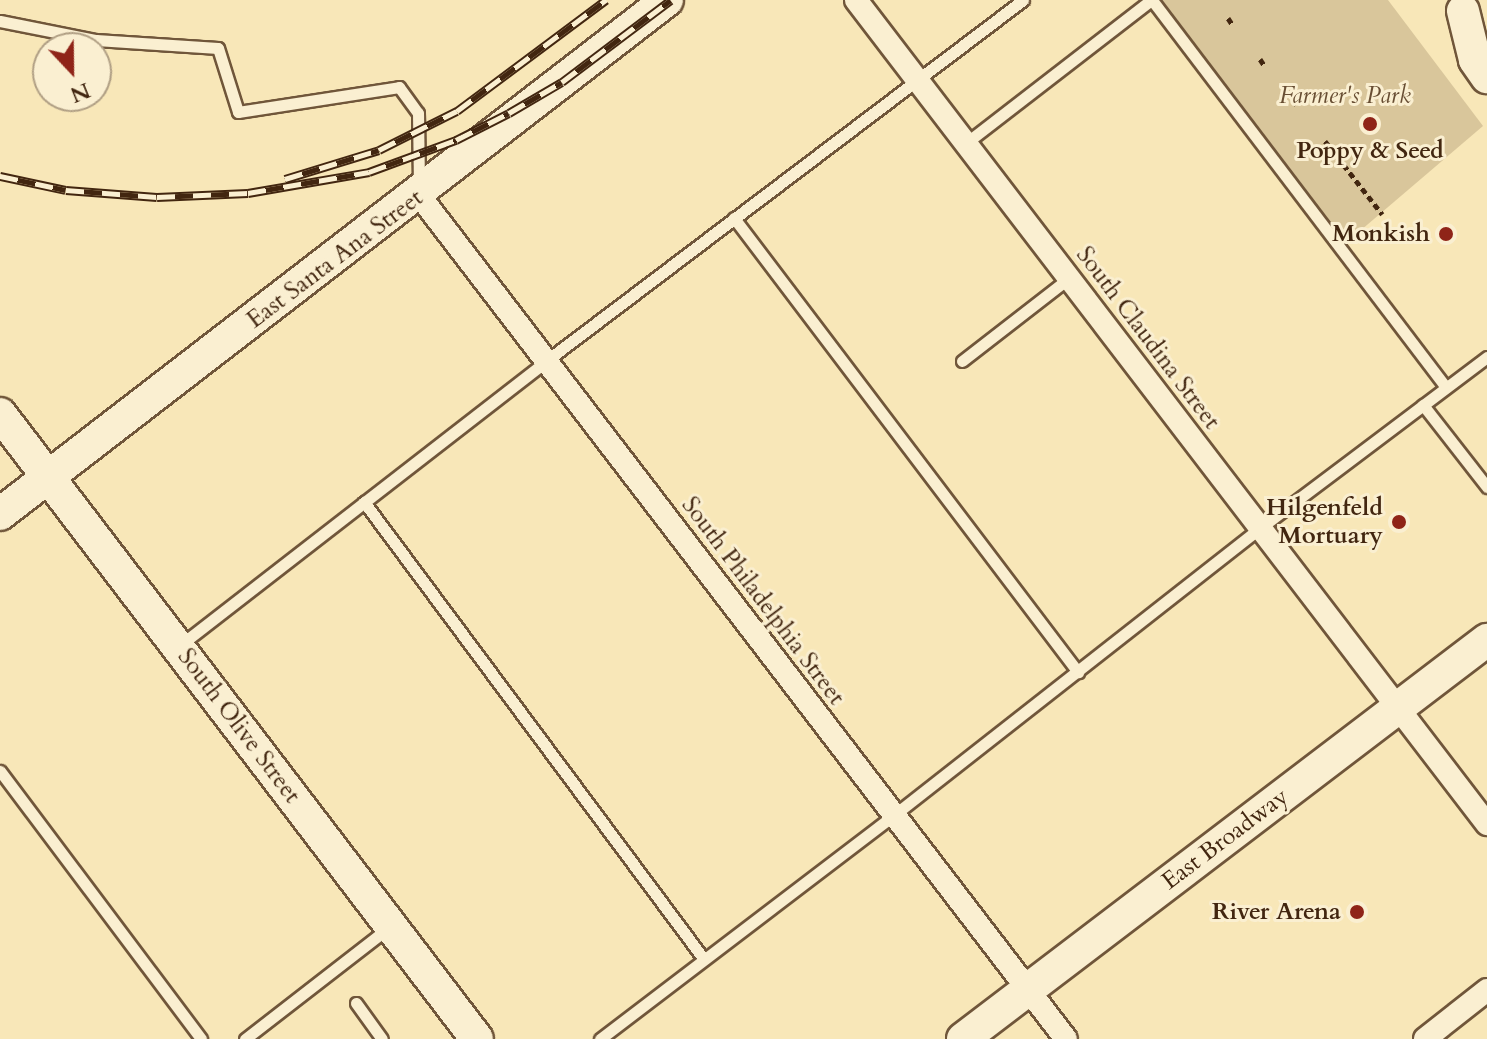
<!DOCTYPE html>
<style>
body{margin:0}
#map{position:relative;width:1487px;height:1039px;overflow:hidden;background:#f8e7b8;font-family:Cardo,serif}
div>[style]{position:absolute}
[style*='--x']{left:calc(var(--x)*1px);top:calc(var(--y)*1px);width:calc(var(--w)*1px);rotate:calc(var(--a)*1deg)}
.green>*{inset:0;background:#d9c69b}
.path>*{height:5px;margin-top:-2.5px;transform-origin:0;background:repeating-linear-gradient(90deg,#422610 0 6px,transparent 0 10px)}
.roads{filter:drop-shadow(2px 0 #70563a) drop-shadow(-2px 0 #70563a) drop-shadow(0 2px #70563a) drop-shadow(0 -2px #70563a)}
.lane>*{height:11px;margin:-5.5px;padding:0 5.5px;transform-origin:5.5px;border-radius:5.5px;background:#faefd1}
.street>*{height:22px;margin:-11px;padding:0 11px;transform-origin:11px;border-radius:11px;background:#faefd1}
.secondary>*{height:32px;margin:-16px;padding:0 16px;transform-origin:16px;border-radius:16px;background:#faefd1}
.rail>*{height:9px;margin-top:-4.5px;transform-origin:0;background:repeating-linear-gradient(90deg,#faefd1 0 18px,#422610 0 36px);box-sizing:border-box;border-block:2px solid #422610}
.dots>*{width:22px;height:22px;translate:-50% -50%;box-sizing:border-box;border:4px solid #faefd1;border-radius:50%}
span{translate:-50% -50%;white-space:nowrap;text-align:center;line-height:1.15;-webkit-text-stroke:6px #faefd1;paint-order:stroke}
.park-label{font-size:24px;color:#684e33;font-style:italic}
.poi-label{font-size:24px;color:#422610;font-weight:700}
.right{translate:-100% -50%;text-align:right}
.street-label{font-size:24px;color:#422610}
.north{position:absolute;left:32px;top:32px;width:80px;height:80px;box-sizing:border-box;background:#faefd1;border:2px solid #b09f84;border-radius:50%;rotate:158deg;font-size:22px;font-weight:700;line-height:32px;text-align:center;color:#422610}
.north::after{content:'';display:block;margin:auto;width:28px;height:36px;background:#8f2418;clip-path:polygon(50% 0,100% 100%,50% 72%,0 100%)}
</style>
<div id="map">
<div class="green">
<i style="clip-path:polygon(1162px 0,1388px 0,1483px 126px,1340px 248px)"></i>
</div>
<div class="path">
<i style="--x:1228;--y:18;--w:7;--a:56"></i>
<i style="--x:1260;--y:59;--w:7;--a:56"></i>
<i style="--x:1293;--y:100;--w:6;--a:51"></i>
<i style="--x:1325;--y:141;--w:93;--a:52"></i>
</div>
<div class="roads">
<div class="lane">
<i style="--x:1152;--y:0;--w:486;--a:52.8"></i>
<i style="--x:0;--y:21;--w:98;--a:11.2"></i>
<i style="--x:96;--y:40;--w:122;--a:3.8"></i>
<i style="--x:218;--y:48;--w:67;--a:72.6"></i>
<i style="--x:238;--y:112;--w:163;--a:-8.8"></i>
<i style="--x:399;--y:87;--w:32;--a:54"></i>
<i style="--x:418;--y:113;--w:69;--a:89.2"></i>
<i style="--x:966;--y:143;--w:234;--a:-37.7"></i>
<i style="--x:734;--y:218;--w:570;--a:52.85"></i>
<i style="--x:962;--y:361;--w:135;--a:-37.8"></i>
<i style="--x:1423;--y:405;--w:104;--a:52"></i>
<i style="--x:364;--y:502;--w:568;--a:53.37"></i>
<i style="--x:179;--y:646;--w:465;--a:-37.8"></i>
<i style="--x:546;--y:361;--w:598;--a:-37.12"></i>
<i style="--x:0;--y:771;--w:335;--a:53.1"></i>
<i style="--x:356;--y:1003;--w:44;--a:54.2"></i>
<i style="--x:245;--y:1039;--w:181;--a:-37.8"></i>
<i style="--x:600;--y:1039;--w:370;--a:-37.3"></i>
<i style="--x:894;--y:815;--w:465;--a:-38.1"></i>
<i style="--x:1260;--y:528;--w:284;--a:-37"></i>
</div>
<div class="street">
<i style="--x:856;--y:0;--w:1038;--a:52.56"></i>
<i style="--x:419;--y:195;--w:1063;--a:52.53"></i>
<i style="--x:1425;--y:1039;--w:79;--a:-38.3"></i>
</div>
<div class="secondary">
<i style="--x:1463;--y:11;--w:50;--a:76.2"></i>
<i style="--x:1475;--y:60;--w:21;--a:55"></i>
<i style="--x:0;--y:414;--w:786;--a:52.65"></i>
<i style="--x:0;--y:514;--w:842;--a:-37.62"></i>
<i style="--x:963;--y:1039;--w:659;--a:-37.29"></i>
</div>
</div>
<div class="rail">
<i style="--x:0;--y:176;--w:67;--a:12"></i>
<i style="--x:66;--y:190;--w:91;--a:4.4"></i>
<i style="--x:157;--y:197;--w:91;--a:-2.5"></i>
<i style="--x:248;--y:193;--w:123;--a:-9.8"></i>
<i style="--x:369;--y:172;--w:93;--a:-20.2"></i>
<i style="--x:456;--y:140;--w:59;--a:-27"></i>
<i style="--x:509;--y:113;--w:61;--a:-30.3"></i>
<i style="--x:562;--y:82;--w:136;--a:-37"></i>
<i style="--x:285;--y:179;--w:98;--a:-17.1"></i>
<i style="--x:379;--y:150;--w:87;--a:-26.6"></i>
<i style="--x:457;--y:111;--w:186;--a:-36.7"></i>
</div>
<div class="dots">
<i style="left:1370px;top:124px;background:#8f2418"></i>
<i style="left:1446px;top:234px;background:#8f2418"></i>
<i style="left:1399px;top:522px;background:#8f2418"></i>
<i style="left:1357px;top:912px;background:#8f2418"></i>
</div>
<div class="park-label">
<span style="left:1345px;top:96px">Farmer's Park</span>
</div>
<div class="poi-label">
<span style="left:1370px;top:151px">Poppy &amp; Seed</span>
<span class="right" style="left:1430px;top:234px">Monkish</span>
<span class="right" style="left:1383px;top:522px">Hilgenfeld<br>Mortuary</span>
<span class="right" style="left:1341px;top:912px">River Arena</span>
</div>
<div class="street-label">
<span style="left:335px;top:259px;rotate:-37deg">East Santa Ana Street</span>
<span style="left:1148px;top:338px;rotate:53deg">South Claudina Street</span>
<span style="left:763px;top:601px;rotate:53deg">South Philadelphia Street</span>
<span style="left:239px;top:726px;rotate:53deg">South Olive Street</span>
<span style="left:1225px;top:839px;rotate:-37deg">East Broadway</span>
</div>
<div class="north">N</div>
</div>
